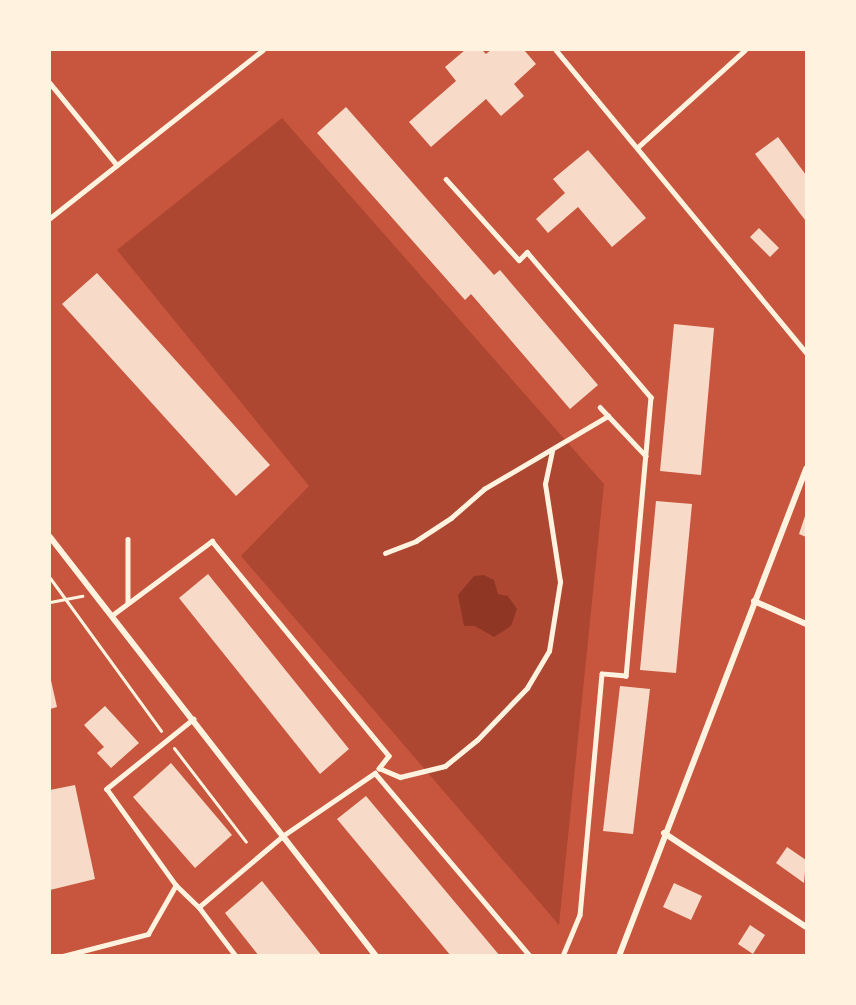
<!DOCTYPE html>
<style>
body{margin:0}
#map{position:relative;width:856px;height:1005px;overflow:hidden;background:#c8553d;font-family:Mulish,sans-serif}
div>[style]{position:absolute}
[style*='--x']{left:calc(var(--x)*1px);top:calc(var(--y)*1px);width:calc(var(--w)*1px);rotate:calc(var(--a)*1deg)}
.green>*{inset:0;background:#ae4732}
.water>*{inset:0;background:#8f3625}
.building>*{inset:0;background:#f7dbc8}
.path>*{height:3px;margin:-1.5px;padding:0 1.5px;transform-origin:1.5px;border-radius:1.5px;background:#fff3e0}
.service>*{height:4.5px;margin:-2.25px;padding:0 2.25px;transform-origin:2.25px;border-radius:2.25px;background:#fff3e0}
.minor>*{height:6px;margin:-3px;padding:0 3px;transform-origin:3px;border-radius:3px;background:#fff3e0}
span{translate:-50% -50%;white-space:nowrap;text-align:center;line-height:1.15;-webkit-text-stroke:5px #fff3e0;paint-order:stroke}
.frame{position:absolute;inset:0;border:51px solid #fff3e0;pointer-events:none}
</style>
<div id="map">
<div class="green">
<i style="clip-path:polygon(282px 118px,604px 484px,559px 925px,241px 556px,309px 486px,117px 250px)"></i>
</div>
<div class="water">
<i style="clip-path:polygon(484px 575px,494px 580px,498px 594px,508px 596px,517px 609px,511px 626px,494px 637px,475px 626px,464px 626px,458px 595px,474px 576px)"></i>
</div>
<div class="building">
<i style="clip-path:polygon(465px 50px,482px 50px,486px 54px,491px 50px,524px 50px,536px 64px,514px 84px,524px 96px,501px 116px,486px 99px,431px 147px,409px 122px,456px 81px,445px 67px)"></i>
<i style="clip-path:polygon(346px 107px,494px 275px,500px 270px,598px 385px,570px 409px,471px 294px,465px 300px,317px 133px)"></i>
<i style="clip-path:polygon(778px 137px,806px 175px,805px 220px,755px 154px)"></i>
<i style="clip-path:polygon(588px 150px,646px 218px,612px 247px,578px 207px,548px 233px,536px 219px,565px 193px,553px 179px)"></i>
<i style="clip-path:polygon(759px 228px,779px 248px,770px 257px,750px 237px)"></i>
<i style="clip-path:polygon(97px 273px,270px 465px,236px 496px,62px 304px)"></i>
<i style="clip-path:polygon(674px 324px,714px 328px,701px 475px,660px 471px)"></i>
<i style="clip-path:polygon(656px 501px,692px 504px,676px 673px,640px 670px)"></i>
<i style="clip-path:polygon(806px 513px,806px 537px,799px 534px)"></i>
<i style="clip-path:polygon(208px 574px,349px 749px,320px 774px,179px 598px)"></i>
<i style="clip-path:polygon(50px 676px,57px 707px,50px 709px)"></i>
<i style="clip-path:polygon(620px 686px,650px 689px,633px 834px,603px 831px)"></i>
<i style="clip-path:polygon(105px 706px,139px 743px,111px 768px,97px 753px,104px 747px,84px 725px)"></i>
<i style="clip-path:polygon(171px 763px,232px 835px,195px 868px,133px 797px)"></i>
<i style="clip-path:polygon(75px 785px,95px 879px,50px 890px,50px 790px)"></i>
<i style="clip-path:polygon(366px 796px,500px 956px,451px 956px,337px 819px)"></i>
<i style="clip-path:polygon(787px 847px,806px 860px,804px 883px,776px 863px)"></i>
<i style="clip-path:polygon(262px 881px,322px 956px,259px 956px,225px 913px)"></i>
<i style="clip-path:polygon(674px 883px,702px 896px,691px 920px,663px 907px)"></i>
<i style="clip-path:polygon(750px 925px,765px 935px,753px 954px,738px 944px)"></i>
</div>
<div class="path">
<i style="--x:50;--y:578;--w:189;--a:54"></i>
<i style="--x:50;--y:602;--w:33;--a:-11"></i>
<i style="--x:174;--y:748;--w:118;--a:52.5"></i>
</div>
<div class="service">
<i style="--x:556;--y:50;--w:392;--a:50.4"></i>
<i style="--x:50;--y:83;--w:106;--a:50.7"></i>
<i style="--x:638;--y:147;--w:144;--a:-42.2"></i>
<i style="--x:446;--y:179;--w:109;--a:48"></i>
<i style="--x:519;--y:260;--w:11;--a:-45"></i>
<i style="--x:527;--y:252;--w:191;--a:49.5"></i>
<i style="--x:651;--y:397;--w:280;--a:95.1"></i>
<i style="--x:626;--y:676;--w:24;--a:-175"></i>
<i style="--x:602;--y:674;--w:242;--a:95.2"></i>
<i style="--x:580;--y:915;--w:44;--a:112.5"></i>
<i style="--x:50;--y:218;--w:271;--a:-38.3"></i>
<i style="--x:600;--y:407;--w:67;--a:46.8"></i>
<i style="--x:128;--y:539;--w:64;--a:90"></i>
<i style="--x:385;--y:553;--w:33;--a:-21"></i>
<i style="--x:416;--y:541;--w:42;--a:-33.3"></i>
<i style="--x:451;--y:518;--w:44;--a:-41.3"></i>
<i style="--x:484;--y:489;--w:144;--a:-30.5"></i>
<i style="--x:111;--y:616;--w:126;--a:-36.6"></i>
<i style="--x:212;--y:541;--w:278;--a:50.5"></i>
<i style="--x:389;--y:756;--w:16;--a:128"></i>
<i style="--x:194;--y:719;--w:112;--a:141.2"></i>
<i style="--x:107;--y:789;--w:118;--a:54.3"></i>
<i style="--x:176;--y:885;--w:32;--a:44"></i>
<i style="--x:199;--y:907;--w:61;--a:52.9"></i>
<i style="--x:379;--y:768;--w:23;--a:23"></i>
<i style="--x:400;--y:777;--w:46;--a:-13.7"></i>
<i style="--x:445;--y:766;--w:41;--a:-39.1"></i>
<i style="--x:477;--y:740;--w:72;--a:-46.1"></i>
<i style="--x:527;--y:688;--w:43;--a:-59.3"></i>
<i style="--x:549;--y:651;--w:70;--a:-80.9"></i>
<i style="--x:560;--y:582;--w:99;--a:-98.7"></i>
<i style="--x:545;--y:484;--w:34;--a:-78"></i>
<i style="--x:199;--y:907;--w:111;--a:-40.3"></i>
<i style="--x:284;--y:835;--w:110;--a:-34.3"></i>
<i style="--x:375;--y:773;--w:240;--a:49.7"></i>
<i style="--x:63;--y:956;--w:88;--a:-14.5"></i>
<i style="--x:148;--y:934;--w:56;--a:-60.3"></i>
</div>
<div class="minor">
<i style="--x:50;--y:537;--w:531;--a:52.12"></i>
<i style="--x:754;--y:601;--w:57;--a:23.9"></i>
<i style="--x:664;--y:833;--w:170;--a:33.5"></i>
<i style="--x:619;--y:956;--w:522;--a:-68.99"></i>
</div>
<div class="frame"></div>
</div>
